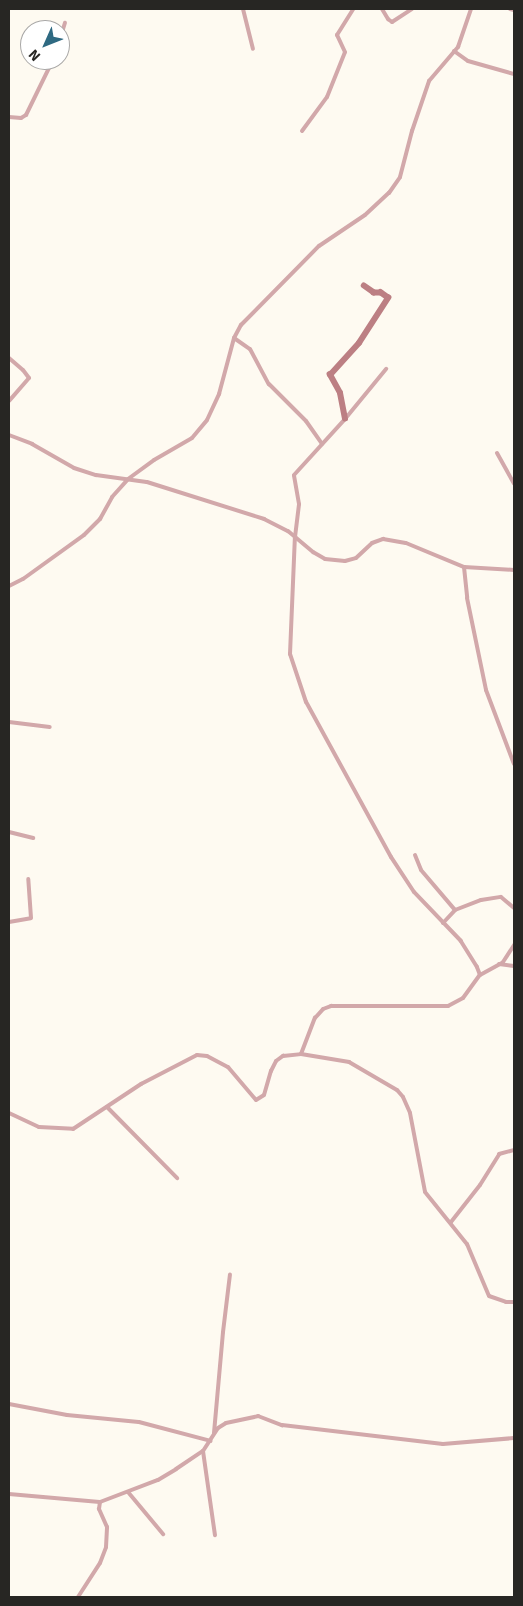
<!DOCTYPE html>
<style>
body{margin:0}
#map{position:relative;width:523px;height:1606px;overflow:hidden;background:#fefaf1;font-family:Signika,sans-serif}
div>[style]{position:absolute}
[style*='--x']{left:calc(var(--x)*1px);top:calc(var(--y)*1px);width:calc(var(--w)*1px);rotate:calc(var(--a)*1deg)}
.street>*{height:4px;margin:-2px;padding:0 2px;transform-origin:2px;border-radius:2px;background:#d2a8aa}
.secondary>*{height:5.5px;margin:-2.75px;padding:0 2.75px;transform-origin:2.75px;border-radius:2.75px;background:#bc7f83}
span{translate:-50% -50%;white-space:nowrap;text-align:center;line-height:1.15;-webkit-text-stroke:5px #fff;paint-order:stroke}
.frame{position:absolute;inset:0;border:10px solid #272623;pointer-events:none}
.north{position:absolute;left:20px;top:20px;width:50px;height:50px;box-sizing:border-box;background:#fff;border:1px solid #a9a8a7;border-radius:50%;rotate:226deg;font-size:14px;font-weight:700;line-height:20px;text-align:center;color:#272623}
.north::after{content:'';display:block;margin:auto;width:18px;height:22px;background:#2f6a82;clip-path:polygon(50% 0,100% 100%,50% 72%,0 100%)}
</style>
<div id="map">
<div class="street">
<i style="--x:243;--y:9;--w:41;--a:76"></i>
<i style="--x:382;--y:9;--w:12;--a:59"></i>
<i style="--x:388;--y:19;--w:5;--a:37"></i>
<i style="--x:392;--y:22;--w:24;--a:-33"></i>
<i style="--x:510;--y:9;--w:4;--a:14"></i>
<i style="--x:60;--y:39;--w:17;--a:-73"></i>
<i style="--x:454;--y:51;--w:17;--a:36"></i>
<i style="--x:468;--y:61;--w:48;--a:15.8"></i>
<i style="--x:9;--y:117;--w:12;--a:5"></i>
<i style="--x:21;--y:118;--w:6;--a:-31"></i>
<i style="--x:26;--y:115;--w:61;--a:-63.9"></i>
<i style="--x:302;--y:131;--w:42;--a:-53.7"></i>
<i style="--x:327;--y:97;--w:48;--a:-68.2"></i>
<i style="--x:345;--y:52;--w:19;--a:-115"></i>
<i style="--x:337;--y:35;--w:31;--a:-58"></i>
<i style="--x:234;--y:338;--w:19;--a:35"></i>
<i style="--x:250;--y:349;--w:40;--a:62"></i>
<i style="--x:269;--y:384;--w:52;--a:45"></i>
<i style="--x:306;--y:421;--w:28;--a:55"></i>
<i style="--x:9;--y:358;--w:18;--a:41"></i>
<i style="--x:23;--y:370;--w:10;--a:53"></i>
<i style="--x:29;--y:378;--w:30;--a:131"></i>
<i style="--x:9;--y:435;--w:25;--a:21"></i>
<i style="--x:32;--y:444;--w:48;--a:29.7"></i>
<i style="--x:74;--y:468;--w:23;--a:18"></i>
<i style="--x:96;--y:475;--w:51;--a:7.8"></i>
<i style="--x:147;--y:482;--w:123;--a:17.5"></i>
<i style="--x:264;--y:519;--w:27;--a:27"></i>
<i style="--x:288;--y:531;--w:33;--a:40"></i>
<i style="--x:313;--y:552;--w:14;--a:30"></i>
<i style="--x:325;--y:559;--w:20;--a:6"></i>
<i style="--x:345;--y:561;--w:11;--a:-15"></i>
<i style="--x:356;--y:558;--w:22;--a:-43"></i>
<i style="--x:372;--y:543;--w:12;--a:-20"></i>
<i style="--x:383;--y:539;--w:23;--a:10"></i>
<i style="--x:406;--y:543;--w:63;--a:22.5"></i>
<i style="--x:464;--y:567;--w:50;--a:3.4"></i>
<i style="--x:497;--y:453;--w:35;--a:61"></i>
<i style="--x:464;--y:567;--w:31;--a:84"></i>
<i style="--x:467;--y:598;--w:94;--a:78.3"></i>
<i style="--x:486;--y:690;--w:79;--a:69.3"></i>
<i style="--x:9;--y:586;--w:16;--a:-27"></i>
<i style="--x:23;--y:579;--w:75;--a:-35.8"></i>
<i style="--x:84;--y:535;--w:23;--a:-45"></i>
<i style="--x:100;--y:519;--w:25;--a:-61"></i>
<i style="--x:112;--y:497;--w:24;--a:-48"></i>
<i style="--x:128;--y:479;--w:32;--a:-36"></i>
<i style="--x:154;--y:460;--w:44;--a:-30.1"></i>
<i style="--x:192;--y:438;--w:23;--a:-50"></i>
<i style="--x:207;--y:420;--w:29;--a:-65"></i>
<i style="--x:219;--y:394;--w:58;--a:-75"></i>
<i style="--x:234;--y:338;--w:15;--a:-62"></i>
<i style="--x:241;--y:325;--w:111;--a:-45.4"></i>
<i style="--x:319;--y:246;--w:55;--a:-34"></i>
<i style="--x:365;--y:215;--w:33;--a:-43"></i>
<i style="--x:389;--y:193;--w:19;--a:-55"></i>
<i style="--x:400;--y:177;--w:48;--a:-75.4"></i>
<i style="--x:412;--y:131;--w:53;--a:-71.2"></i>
<i style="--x:429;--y:81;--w:45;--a:-49.5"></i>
<i style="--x:458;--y:47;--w:40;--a:-71.1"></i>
<i style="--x:9;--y:722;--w:41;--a:7"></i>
<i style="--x:9;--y:832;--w:25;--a:14"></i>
<i style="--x:415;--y:855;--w:16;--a:68"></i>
<i style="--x:421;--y:870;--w:52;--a:49.6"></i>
<i style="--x:9;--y:922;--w:22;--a:-10"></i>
<i style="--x:31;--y:918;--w:39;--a:-94"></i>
<i style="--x:443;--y:923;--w:18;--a:-47"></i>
<i style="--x:455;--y:910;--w:28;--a:-21"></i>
<i style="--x:481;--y:900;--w:20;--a:-9"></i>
<i style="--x:501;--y:897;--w:17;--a:40"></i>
<i style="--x:499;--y:964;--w:15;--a:8"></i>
<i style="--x:480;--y:975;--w:26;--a:-29"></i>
<i style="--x:503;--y:962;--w:20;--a:-57"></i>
<i style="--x:301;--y:1054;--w:39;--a:-69"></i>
<i style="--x:315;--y:1018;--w:12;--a:-48"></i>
<i style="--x:323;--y:1009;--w:9;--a:-21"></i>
<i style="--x:331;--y:1006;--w:117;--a:0"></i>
<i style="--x:448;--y:1006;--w:17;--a:-28"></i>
<i style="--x:463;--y:998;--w:29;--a:-54"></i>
<i style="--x:480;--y:975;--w:9;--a:-111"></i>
<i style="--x:477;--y:967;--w:31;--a:-122"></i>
<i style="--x:461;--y:941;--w:68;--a:-133.8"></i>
<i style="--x:414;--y:892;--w:42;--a:-123.3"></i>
<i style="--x:391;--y:857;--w:177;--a:-118.7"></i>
<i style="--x:306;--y:702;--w:51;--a:-108.4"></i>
<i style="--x:290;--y:654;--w:117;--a:-87.6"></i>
<i style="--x:295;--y:537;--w:33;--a:-83"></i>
<i style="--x:299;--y:504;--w:29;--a:-100"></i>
<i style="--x:294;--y:475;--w:76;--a:-47.7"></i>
<i style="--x:345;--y:419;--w:65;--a:-50.6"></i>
<i style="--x:107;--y:1107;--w:100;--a:45.4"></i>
<i style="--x:9;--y:1113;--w:33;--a:25"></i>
<i style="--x:39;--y:1127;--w:34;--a:3"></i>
<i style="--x:73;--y:1129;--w:82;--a:-33.5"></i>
<i style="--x:141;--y:1084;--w:63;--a:-27.4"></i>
<i style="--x:197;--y:1055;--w:10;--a:6"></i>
<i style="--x:207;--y:1056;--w:24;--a:28"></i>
<i style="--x:228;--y:1067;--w:43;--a:49.7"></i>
<i style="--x:256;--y:1100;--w:9;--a:-32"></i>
<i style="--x:264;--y:1095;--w:25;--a:-74"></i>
<i style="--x:271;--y:1071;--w:11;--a:-63"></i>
<i style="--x:276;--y:1061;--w:9;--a:-36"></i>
<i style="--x:283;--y:1056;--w:18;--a:-6"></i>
<i style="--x:301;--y:1054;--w:49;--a:9.5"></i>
<i style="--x:349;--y:1062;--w:56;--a:30.3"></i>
<i style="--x:397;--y:1090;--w:9;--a:49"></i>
<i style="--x:403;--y:1097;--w:17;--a:66"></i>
<i style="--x:410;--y:1113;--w:80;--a:79.2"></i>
<i style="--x:425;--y:1192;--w:67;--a:51.1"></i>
<i style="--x:467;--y:1244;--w:56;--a:67.1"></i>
<i style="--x:489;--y:1296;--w:18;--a:19"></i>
<i style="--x:506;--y:1302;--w:8;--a:0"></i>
<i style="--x:451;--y:1222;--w:47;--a:-51.9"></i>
<i style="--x:480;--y:1185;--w:36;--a:-58"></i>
<i style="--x:499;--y:1154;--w:16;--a:-15"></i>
<i style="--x:9;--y:1404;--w:59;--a:10.7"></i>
<i style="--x:67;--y:1415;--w:72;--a:5.6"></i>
<i style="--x:139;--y:1422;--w:74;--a:14.8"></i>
<i style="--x:214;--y:1433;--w:101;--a:-84.9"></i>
<i style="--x:223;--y:1332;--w:58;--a:-83.1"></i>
<i style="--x:203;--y:1451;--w:85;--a:81.9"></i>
<i style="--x:128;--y:1492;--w:55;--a:50.2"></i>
<i style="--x:9;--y:1494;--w:91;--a:5"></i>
<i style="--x:78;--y:1597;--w:40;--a:-57.1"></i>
<i style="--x:100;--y:1563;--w:17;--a:-69"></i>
<i style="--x:106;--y:1547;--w:20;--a:-87"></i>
<i style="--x:107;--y:1527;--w:20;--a:-114"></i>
<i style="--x:99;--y:1509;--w:7;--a:-82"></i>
<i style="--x:100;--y:1502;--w:62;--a:-20.8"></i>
<i style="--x:158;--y:1480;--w:21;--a:-31"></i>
<i style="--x:176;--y:1469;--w:32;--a:-34"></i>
<i style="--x:203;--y:1451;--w:27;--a:-57"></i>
<i style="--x:218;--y:1428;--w:9;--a:-32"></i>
<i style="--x:226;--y:1423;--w:33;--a:-12"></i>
<i style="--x:258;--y:1416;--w:26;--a:21"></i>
<i style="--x:282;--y:1425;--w:162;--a:6.7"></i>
<i style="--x:443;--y:1444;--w:71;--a:-4.8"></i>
</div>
<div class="secondary">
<i style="--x:345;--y:419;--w:26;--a:-101"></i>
<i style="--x:340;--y:393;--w:21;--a:-119"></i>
<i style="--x:330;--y:375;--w:43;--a:-47.8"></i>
<i style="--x:359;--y:343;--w:54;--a:-57.2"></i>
<i style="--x:388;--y:298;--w:9;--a:-144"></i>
<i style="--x:381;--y:293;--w:7;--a:180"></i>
<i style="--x:374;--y:293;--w:12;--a:-145"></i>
</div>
<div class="frame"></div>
<div class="north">N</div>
</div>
